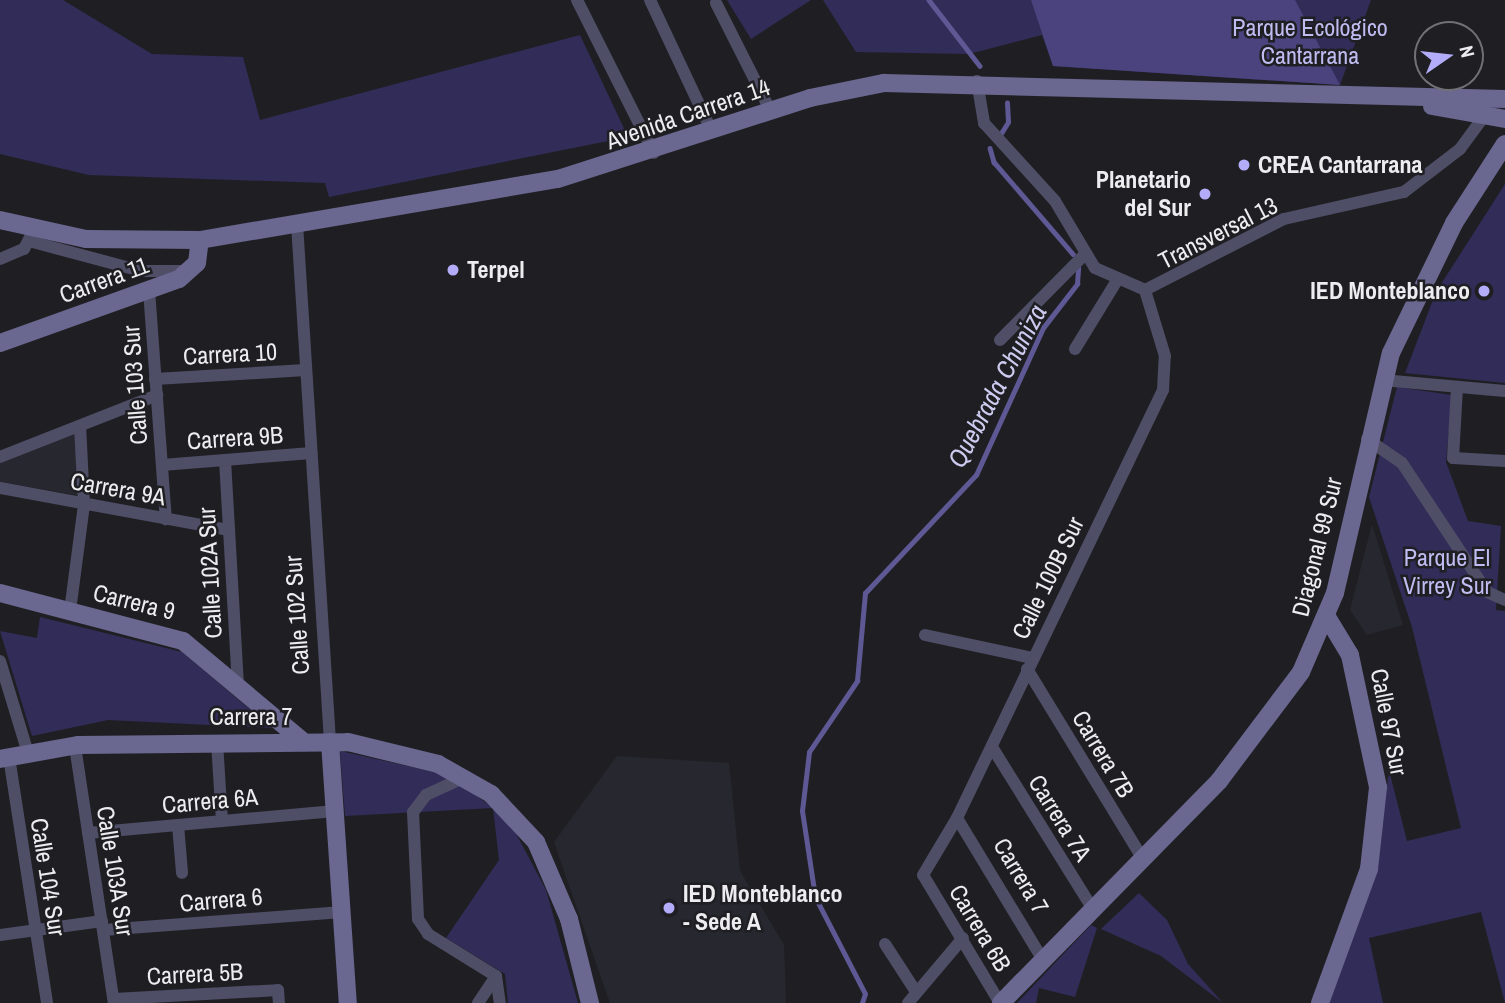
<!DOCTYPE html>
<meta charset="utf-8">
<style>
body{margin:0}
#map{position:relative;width:1505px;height:1003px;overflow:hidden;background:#1f1f23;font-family:"Archivo Narrow",sans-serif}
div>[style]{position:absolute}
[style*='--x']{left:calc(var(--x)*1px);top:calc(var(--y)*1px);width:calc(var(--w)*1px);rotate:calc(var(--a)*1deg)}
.built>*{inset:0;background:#272730}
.green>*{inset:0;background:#322c59}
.forest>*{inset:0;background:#4a437d}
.stream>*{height:4.5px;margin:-2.25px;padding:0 2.25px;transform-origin:2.25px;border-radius:2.25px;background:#5e5894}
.street>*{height:12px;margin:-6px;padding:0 6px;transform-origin:6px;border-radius:6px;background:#4f4e67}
.secondary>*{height:18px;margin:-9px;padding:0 9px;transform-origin:9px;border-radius:9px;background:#6a6790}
.dots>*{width:19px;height:19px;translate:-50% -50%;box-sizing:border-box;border:4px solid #1f1f23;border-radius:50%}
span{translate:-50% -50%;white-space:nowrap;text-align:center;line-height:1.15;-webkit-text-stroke:5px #1f1f23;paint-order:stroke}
.park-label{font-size:24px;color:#bfbcf1}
.street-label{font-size:24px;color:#ededef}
.poi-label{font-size:24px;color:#ededef;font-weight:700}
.left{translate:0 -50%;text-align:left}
.right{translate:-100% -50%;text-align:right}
.water-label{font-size:26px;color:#cdccf0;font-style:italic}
.north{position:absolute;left:1414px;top:21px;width:70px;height:70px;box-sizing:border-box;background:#1f1f23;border:2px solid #717175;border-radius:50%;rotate:76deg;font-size:19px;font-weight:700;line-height:28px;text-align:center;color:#ededef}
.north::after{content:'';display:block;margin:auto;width:24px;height:32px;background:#b3adf9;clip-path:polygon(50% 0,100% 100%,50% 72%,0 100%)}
</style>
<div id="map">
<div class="built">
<i style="clip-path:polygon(76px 432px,77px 495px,0 482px,0 463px)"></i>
<i style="clip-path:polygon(1372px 524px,1403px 625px,1367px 635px,1350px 610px)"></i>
<i style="clip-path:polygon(617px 756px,729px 763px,740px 871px,784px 945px,786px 1003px,610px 1003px,554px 842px)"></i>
</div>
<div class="green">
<i style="clip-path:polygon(0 0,63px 0,152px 54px,243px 57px,260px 120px,580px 35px,628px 137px,329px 197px,325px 183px,89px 175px,0 154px)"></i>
<i style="clip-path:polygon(727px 0,811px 0,751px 39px)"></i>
<i style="clip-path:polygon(823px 0,1371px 0,1340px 85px,1053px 66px,1042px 35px,969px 54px,856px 52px)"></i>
<i style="clip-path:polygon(1505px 184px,1505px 383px,1405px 373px,1436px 292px)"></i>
<i style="clip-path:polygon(1397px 387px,1452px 395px,1446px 462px,1468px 521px,1501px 526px,1496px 610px,1505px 611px,1505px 1003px,1481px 912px,1369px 938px,1383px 1003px,1326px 1003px,1382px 823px,1389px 770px,1407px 841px,1461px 828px,1412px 627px,1369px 497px)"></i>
<i style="clip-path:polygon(40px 617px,182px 652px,272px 728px,108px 720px,32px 736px,0 631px,37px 638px)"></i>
<i style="clip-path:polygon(340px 751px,435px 772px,466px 788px,493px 808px,511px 824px,546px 890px,578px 1003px,508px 1003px,505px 974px,446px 938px,499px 860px,493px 808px,345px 816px)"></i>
<i style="clip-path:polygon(1139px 893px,1167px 920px,1188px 964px,1223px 1003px,1161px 956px,1101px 929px)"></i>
<i style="clip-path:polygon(1091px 925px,1097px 928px,1075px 997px,1039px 988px,1036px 1003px,1017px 1003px)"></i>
</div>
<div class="forest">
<i style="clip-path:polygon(1031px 0,1295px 0,1340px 85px,1053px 66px)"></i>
</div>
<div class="stream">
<i style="--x:929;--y:0;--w:83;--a:52.3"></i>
<i style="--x:1000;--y:135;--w:15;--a:-58"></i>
<i style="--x:1008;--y:122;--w:19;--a:-93"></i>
<i style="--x:990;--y:148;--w:15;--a:74"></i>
<i style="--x:994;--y:162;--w:121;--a:49.3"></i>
<i style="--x:862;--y:1003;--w:9;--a:-72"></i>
<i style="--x:865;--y:994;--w:109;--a:-117.3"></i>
<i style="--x:815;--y:897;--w:87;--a:-98.6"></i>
<i style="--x:802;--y:811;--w:59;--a:-83.2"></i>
<i style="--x:809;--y:752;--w:86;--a:-55.9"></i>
<i style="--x:857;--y:681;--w:88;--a:-84.8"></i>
<i style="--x:865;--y:593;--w:162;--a:-46.8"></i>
<i style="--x:976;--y:475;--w:162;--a:-65.5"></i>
<i style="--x:1043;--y:328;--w:56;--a:-52.3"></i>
<i style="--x:1077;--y:284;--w:16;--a:-86"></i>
</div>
<div class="street">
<i style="--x:577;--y:0;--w:171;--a:63.3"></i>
<i style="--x:650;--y:0;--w:146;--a:64.8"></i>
<i style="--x:716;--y:3;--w:122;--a:63.2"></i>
<i style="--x:977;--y:81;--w:43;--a:80.5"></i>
<i style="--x:984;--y:123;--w:105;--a:47.7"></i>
<i style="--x:1055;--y:201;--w:78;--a:59.2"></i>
<i style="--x:1095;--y:268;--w:55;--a:23.7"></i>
<i style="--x:1145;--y:290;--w:156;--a:-27.1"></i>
<i style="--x:1284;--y:219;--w:123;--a:-12.7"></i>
<i style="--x:1404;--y:192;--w:71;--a:-37.5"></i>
<i style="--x:1460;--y:149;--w:42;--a:-53.7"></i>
<i style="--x:297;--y:224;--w:519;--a:86.35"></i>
<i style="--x:29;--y:241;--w:116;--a:15"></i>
<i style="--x:141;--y:271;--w:49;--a:0"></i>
<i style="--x:0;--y:259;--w:26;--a:-23"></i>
<i style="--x:24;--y:249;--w:16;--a:-63"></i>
<i style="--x:149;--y:290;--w:230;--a:85.8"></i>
<i style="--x:1000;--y:340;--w:121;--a:-45.3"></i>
<i style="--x:1075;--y:349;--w:79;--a:-58.5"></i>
<i style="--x:155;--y:379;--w:151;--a:-3.4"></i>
<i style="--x:1382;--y:380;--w:123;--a:5.1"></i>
<i style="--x:1457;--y:387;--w:71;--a:93.2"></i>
<i style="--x:1453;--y:458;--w:52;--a:3.3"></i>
<i style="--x:1367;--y:439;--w:42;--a:34.4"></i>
<i style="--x:1402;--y:463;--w:154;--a:56.6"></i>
<i style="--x:1487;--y:592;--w:20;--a:24"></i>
<i style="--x:0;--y:457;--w:169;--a:-21.5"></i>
<i style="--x:225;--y:460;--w:224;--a:86.7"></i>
<i style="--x:162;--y:465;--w:150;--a:-4.6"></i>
<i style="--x:0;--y:488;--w:233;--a:10.4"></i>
<i style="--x:70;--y:611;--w:108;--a:-82.5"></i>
<i style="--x:84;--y:504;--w:78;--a:-92.9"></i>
<i style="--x:925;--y:635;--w:109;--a:12.1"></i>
<i style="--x:0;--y:661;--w:96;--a:73.1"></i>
<i style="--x:1027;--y:669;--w:225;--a:58.6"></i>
<i style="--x:217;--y:742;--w:79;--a:86.4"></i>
<i style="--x:75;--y:746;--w:260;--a:81.4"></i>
<i style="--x:992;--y:747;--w:193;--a:58.1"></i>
<i style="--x:9;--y:757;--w:249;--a:81.2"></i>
<i style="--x:465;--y:777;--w:43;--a:155.2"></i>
<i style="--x:426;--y:795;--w:21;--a:127"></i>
<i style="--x:413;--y:812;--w:107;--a:87.3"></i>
<i style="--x:418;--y:919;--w:18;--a:56"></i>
<i style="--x:428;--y:934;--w:80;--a:31.7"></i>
<i style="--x:496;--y:976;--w:27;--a:82"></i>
<i style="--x:957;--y:818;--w:166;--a:58.8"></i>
<i style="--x:178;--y:825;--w:48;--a:85.2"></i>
<i style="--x:88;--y:833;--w:248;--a:-5.1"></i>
<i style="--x:103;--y:930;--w:240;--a:-4.3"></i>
<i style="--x:0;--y:935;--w:103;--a:-7.8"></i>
<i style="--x:885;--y:944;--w:57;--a:57.1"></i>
<i style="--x:114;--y:999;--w:164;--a:-3.1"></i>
<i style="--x:278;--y:990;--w:13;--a:86"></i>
<i style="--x:478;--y:1003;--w:32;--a:-56"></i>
<i style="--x:908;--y:1003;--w:85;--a:-49.8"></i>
<i style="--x:1000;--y:1003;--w:149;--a:-121"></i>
<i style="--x:923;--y:875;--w:66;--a:-59.2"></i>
<i style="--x:957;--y:818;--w:475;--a:-64.3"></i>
<i style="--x:1163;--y:390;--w:34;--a:-87"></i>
<i style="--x:1165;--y:356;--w:69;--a:-106.9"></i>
</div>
<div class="secondary">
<i style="--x:1432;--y:106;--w:74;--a:10.1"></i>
<i style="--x:0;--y:220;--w:88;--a:12.5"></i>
<i style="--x:86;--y:239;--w:114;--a:0.5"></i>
<i style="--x:200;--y:240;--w:363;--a:-9.7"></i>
<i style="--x:558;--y:179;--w:265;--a:-17.8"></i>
<i style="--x:810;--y:98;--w:76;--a:-11.5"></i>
<i style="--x:884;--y:83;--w:621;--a:1.48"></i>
<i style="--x:0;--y:343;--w:190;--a:-19.7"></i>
<i style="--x:179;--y:279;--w:24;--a:-42"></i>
<i style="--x:197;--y:263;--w:23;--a:-83"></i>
<i style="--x:0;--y:593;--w:189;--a:14.7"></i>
<i style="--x:183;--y:641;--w:158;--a:39.9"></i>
<i style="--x:330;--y:742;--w:262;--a:86.1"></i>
<i style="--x:0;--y:759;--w:79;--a:-10.2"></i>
<i style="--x:78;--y:745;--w:270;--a:-0.6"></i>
<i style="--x:348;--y:742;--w:93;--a:13.7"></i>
<i style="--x:438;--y:764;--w:61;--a:29.5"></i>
<i style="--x:491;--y:794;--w:66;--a:46.8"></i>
<i style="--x:536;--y:842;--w:84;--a:66.8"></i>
<i style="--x:569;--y:919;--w:87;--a:76"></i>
<i style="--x:1001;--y:1003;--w:311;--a:-45.5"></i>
<i style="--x:1219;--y:781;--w:136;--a:-53"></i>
<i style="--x:1301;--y:672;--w:86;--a:-66.7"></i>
<i style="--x:1335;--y:593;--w:246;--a:-76.9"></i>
<i style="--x:1391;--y:353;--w:144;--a:-64.1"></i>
<i style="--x:1454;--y:223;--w:94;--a:-57.2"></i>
<i style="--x:1320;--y:1003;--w:143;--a:-69.9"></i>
<i style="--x:1369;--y:869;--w:82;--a:-83.7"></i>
<i style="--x:1378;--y:787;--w:135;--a:-102"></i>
<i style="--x:1350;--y:655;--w:44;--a:-121.2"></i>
</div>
<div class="dots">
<i style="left:1244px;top:165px;background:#b3adf9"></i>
<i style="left:1205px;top:194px;background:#b3adf9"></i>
<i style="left:453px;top:270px;background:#b3adf9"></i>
<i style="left:1484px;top:291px;background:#b3adf9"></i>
<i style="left:669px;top:908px;background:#b3adf9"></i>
</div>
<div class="park-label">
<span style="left:1310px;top:42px">Parque Ecológico<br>Cantarrana</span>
<span style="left:1447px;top:572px">Parque El<br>Virrey Sur</span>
</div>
<div class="street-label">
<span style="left:688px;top:114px;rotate:-19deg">Avenida Carrera 14</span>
<span style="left:1218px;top:233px;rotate:-27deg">Transversal 13</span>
<span style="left:104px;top:280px;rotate:-20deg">Carrera 11</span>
<span style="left:230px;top:354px;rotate:-3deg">Carrera 10</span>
<span style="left:135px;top:385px;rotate:-94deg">Calle 103 Sur</span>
<span style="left:235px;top:438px;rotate:-4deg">Carrera 9B</span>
<span style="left:118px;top:489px;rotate:10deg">Carrera 9A</span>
<span style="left:1317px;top:547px;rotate:-76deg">Diagonal 99 Sur</span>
<span style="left:210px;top:573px;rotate:-93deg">Calle 102A Sur</span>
<span style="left:1048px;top:578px;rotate:-64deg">Calle 100B Sur</span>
<span style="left:134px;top:602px;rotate:14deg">Carrera 9</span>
<span style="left:297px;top:615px;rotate:-94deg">Calle 102 Sur</span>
<span style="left:251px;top:717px">Carrera 7</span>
<span style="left:1389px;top:722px;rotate:79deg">Calle 97 Sur</span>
<span style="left:1103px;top:754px;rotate:59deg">Carrera 7B</span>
<span style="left:210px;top:801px;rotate:-5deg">Carrera 6A</span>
<span style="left:1060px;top:818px;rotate:58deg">Carrera 7A</span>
<span style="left:115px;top:871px;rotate:81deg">Calle 103A Sur</span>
<span style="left:1021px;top:876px;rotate:59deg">Carrera 7</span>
<span style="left:48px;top:877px;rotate:81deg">Calle 104 Sur</span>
<span style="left:221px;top:900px;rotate:-5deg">Carrera 6</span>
<span style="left:980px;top:928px;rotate:59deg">Carrera 6B</span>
<span style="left:195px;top:974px;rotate:-3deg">Carrera 5B</span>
</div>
<div class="poi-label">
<span class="left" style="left:1258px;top:165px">CREA Cantarrana</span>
<span class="right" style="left:1191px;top:194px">Planetario<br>del Sur</span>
<span class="left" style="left:467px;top:270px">Terpel</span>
<span class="right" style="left:1470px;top:291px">IED Monteblanco</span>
<span class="left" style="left:683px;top:908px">IED Monteblanco<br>- Sede A</span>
</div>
<div class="water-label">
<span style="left:997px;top:386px;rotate:-62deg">Quebrada Chuniza</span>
</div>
<div class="north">N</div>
</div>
